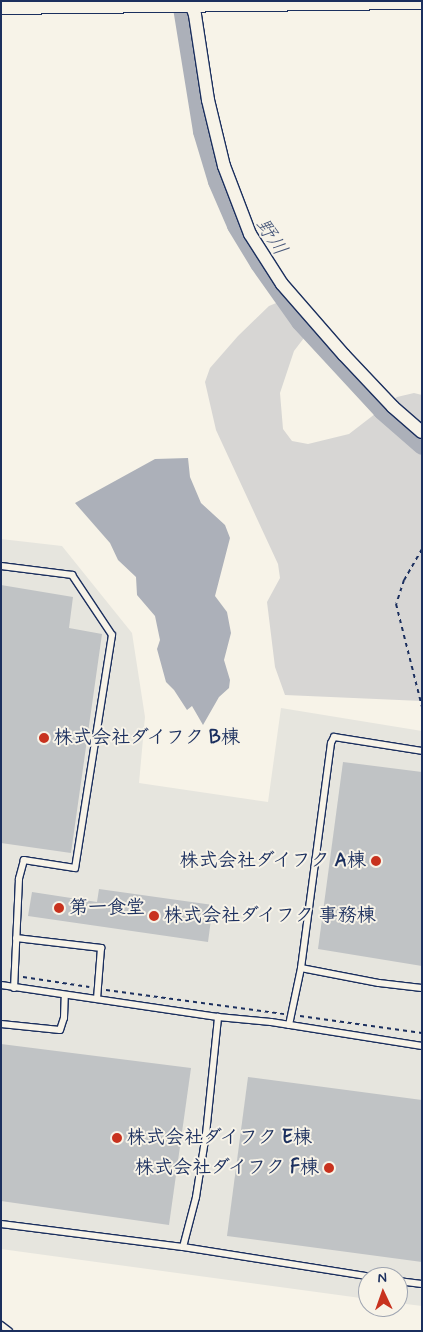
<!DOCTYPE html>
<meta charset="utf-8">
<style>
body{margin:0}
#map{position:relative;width:423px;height:1332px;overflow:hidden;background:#f7f3e8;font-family:Mynerve,"Klee One",sans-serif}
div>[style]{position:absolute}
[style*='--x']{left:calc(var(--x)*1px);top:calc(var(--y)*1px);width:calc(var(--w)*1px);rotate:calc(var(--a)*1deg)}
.built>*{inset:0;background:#e6e5de}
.green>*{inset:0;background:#d7d6d4}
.water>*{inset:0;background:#acb0b9}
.river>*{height:19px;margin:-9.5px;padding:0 9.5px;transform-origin:9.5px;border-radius:9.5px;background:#acb0b9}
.building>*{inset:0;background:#c0c3c5}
.path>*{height:2px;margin-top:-1px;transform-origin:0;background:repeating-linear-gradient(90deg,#1b2f5e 0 4px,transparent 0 8px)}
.roads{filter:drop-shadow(1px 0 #1b2f5e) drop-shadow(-1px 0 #1b2f5e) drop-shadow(0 1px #1b2f5e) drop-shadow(0 -1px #1b2f5e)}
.lane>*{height:6px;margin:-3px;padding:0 3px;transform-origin:3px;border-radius:3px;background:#f7f3e8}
.street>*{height:12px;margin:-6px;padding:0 6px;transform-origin:6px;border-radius:6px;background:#f7f3e8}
.dots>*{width:14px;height:14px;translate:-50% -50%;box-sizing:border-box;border:2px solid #f7f3e8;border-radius:50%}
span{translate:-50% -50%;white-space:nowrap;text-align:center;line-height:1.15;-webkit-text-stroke:4px #f7f3e8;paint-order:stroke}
.poi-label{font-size:19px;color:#1b2f5e;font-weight:700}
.left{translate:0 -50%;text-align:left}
.right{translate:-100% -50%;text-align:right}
.water-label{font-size:20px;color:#465679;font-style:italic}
.frame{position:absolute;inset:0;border:2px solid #1b2f5e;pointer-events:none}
.north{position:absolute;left:358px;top:1267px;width:50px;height:50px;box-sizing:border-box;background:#f7f3e8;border:1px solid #9fa5b1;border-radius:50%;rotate:357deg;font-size:14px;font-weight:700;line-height:20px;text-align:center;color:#1b2f5e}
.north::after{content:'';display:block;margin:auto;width:18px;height:22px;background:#c8321e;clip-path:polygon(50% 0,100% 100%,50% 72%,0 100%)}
</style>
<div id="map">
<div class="built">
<i style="clip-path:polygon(1px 539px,62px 546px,132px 633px,145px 717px,139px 783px,268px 802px,281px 708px,422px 731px,422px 1306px,398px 1303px,398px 1277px,368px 1277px,368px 1299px,1px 1249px)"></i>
</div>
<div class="green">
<i style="clip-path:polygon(293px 296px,305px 301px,313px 309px,313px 326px,294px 351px,280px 393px,283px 429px,292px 441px,308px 444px,349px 434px,397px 397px,414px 393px,422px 395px,422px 701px,285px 695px,275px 667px,267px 602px,280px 578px,278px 564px,216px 430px,205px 382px,210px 368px,238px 336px,269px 306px)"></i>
</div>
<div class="water">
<i style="clip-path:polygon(188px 458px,190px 477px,201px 503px,225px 525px,230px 538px,215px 596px,227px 612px,231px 633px,224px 660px,230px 680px,229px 688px,219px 697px,203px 725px,192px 706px,187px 710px,174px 690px,166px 682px,157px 649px,160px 640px,155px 616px,137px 595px,136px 577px,118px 560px,110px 543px,75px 503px,155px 459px)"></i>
</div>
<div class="river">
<i style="--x:181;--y:1;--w:132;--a:80.8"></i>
<i style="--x:202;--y:131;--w:52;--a:73.3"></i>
<i style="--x:217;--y:181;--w:48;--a:66.6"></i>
<i style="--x:236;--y:225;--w:44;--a:58.8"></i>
<i style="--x:259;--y:263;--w:71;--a:54.7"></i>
<i style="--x:300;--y:321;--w:121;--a:47.3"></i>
<i style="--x:382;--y:410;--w:53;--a:41.2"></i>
</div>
<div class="building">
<i style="clip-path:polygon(1px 585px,73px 597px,69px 628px,102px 634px,71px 853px,1px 843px)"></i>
<i style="clip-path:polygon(343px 762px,422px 772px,422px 966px,318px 949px)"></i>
<i style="clip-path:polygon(99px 889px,213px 905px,208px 942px,28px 916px,32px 892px,97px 902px)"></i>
<i style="clip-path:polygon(1px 1044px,191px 1068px,169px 1225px,1px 1201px)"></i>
<i style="clip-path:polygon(248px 1077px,422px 1100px,422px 1262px,227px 1236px)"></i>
</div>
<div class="path">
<i style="--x:422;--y:549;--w:36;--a:120"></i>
<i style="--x:404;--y:580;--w:25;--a:108"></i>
<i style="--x:396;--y:604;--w:106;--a:75.8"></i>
<i style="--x:23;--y:977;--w:67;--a:8.6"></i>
<i style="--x:106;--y:990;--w:180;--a:7.7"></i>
<i style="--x:300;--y:1016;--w:123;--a:7.9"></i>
</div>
<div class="roads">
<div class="lane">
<i style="--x:1;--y:566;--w:72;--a:7.2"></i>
<i style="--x:72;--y:575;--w:72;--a:56.3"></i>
<i style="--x:112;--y:635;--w:236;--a:99"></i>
<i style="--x:75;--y:868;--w:52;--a:-171.1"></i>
<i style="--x:24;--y:860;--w:20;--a:105"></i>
<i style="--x:19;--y:879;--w:109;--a:92.6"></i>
<i style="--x:16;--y:938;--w:86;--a:6.7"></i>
<i style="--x:101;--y:948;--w:51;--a:94.5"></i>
<i style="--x:301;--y:968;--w:79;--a:10.9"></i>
<i style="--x:379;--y:983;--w:43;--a:6.6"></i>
<i style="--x:1;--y:985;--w:219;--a:8.4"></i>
<i style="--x:218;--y:1017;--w:53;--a:5.4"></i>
<i style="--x:271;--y:1022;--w:153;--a:9"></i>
<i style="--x:1;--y:1024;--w:59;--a:5.8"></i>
<i style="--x:60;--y:1030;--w:13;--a:-72"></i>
<i style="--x:64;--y:1018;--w:23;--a:-88"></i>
<i style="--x:289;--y:1025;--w:58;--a:-78.1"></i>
<i style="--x:301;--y:968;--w:227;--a:-82.4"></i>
<i style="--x:331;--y:743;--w:7;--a:-63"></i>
<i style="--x:334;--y:737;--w:89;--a:9"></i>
<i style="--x:1;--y:1224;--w:183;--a:7.2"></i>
<i style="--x:183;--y:1247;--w:191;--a:9"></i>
<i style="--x:183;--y:1247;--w:52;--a:-75.4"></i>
<i style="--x:196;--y:1197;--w:64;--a:-81"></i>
<i style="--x:206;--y:1134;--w:118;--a:-84.1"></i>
<i style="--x:398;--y:1281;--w:24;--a:7"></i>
<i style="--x:1;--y:1325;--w:10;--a:37"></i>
</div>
<div class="street">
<i style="--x:190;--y:1;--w:15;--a:70"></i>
<i style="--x:195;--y:15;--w:86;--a:81.3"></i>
<i style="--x:208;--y:100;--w:68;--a:76.4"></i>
<i style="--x:224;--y:166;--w:73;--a:69.1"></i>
<i style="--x:250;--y:234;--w:59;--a:57.4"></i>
<i style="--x:282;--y:284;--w:94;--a:48.9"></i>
<i style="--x:344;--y:355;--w:71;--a:46.7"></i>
<i style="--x:393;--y:407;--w:38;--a:41"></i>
<i style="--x:1;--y:8;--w:421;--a:-0.7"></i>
</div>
</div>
<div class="dots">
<i style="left:44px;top:738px;background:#c8321e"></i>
<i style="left:376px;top:861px;background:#c8321e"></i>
<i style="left:59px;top:908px;background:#c8321e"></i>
<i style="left:154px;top:916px;background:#c8321e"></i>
<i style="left:117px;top:1138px;background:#c8321e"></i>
<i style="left:329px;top:1168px;background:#c8321e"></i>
</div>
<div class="poi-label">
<span class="left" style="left:54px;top:738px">株式会社ダイフク B棟</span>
<span class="right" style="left:366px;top:861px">株式会社ダイフク A棟</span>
<span class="left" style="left:69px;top:908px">第一食堂</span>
<span class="left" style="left:164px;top:916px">株式会社ダイフク 事務棟</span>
<span class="left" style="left:127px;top:1138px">株式会社ダイフク E棟</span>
<span class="right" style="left:319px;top:1168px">株式会社ダイフク F棟</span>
</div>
<div class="water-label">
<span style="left:271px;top:237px;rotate:57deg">野川</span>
</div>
<div class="frame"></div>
<div class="north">N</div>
</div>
